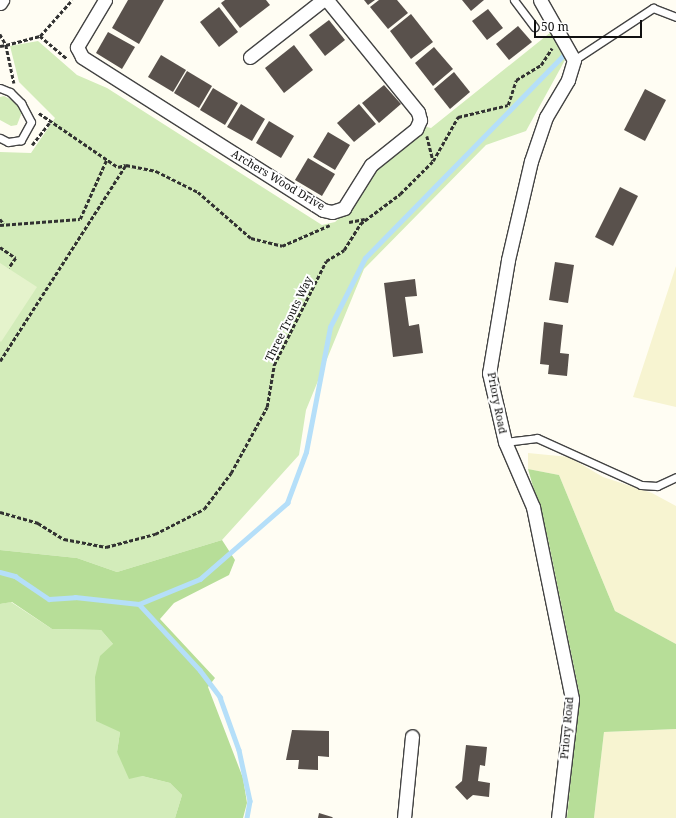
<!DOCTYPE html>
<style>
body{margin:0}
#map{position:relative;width:676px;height:818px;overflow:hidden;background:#fffdf3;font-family:"Noto Serif",serif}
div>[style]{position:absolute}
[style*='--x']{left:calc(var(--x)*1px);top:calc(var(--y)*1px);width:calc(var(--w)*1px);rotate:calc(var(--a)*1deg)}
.farmland>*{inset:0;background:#f7f4d1}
.green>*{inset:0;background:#d3ecba}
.forest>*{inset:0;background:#b7de98}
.pitch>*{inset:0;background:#e5f3cc}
.stream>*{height:4.5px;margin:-2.25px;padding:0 2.25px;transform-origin:2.25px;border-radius:2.25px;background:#b5dff9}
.building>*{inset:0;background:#59514c}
.path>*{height:2.5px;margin-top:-1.25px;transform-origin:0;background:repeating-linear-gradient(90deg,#323232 0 4px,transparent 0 6px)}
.roads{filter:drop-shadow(1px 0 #434343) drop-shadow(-1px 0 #434343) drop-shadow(0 1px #434343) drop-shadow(0 -1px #434343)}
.lane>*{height:7px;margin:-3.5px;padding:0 3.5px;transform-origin:3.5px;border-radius:3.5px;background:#fff}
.street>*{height:13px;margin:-6.5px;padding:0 6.5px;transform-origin:6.5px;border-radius:6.5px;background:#fff}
span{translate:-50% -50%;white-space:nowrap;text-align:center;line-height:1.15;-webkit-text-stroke:4px #fff;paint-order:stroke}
.street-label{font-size:11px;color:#101010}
.scale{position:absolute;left:534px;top:20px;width:108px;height:18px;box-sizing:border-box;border:2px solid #101010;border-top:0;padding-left:5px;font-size:12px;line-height:14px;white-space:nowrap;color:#101010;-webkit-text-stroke:3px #fff;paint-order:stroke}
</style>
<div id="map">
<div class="farmland">
<i style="clip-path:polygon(676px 266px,676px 407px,633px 397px)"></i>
<i style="clip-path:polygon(528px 453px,569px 457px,603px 477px,652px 493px,676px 506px,676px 644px,615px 611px,559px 475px,528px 469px)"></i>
<i style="clip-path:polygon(676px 729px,676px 818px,594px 818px,604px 732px)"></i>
</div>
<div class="green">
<i style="clip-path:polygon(551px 32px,565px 60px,526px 131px,486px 145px,364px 269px,306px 410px,299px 455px,222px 540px,117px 572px,77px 558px,0 550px,0 152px,31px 153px,55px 118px,19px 82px,10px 46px,38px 41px,77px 75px,107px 88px,322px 225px,335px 222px,345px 213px,377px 164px,423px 126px,431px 128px)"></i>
<i style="clip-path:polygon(4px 96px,16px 102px,22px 112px,17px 125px,11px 126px,0 120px,0 97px)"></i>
<i style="clip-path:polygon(11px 602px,52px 629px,101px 630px,113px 644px,120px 732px,117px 752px,142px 776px,170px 783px,182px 795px,175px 818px,0 818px,0 604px)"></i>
</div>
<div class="forest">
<i style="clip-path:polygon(528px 469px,559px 475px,615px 611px,676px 644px,676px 729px,604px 732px,594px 818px,567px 818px,579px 692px,548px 539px)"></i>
<i style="clip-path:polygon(222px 540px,235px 560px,229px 575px,174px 603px,160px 619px,215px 678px,208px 687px,243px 778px,247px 803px,243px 818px,175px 818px,182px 795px,170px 783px,142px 776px,129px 779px,117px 752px,120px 732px,96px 721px,95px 677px,100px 656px,113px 644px,101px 630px,52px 629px,12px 602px,0 604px,0 550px,77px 558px,117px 572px)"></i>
</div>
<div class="pitch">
<i style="clip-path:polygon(0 263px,37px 287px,1px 342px,0 341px)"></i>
</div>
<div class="stream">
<i style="--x:0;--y:572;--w:16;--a:15"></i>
<i style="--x:15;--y:576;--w:41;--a:34.1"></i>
<i style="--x:49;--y:599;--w:26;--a:-4"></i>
<i style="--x:75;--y:597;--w:64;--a:6.2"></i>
<i style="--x:139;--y:604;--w:90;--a:47.3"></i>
<i style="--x:200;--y:670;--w:34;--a:53"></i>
<i style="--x:220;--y:697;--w:56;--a:70.3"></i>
<i style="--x:239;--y:750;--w:52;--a:77.8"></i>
<i style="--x:250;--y:801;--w:17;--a:100"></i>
<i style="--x:139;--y:604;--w:66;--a:-22.3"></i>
<i style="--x:200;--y:579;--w:116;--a:-41.1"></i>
<i style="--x:287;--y:503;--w:54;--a:-69.6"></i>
<i style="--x:306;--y:452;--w:127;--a:-79.1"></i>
<i style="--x:330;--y:327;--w:77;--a:-63.1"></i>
<i style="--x:365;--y:258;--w:290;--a:-45.6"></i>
</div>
<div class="building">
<i style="clip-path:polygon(128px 0,164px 0,139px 44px,112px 28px)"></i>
<i style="clip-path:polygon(225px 0,266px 0,270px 5px,240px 28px,221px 3px)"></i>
<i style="clip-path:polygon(364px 0,375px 0,368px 5px)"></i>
<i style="clip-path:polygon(379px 0,397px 0,408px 13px,388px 29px,370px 7px)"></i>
<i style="clip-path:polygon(462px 0,484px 0,471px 11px)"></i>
<i style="clip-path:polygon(219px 7px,238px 32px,219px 47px,200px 22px)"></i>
<i style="clip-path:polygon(488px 9px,503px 28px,487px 40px,472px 21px)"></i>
<i style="clip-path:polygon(411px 14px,433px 42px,411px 59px,390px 31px)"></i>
<i style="clip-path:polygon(329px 20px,345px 40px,325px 56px,309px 35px)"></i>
<i style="clip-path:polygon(518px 26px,532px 42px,509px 60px,496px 44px)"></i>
<i style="clip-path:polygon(108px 32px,135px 47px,122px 69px,96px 53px)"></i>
<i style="clip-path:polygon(294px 45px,313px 70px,284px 93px,265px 68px)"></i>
<i style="clip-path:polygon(434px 47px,453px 69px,433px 86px,415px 63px)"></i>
<i style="clip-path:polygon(161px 55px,186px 70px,173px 92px,148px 77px)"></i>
<i style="clip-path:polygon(187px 71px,212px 86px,199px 108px,174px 93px)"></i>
<i style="clip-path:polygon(454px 72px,470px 92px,450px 109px,434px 89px)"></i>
<i style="clip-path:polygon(384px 85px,401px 104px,379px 123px,362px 103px)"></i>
<i style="clip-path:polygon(213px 88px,238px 103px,225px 125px,200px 110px)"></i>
<i style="clip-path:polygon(645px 89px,666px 100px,645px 141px,624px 130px)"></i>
<i style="clip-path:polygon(241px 104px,265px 119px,252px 141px,227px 127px)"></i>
<i style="clip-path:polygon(359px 104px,376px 124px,354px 142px,337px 123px)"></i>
<i style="clip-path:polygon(269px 121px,294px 136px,281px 158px,256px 143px)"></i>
<i style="clip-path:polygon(328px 132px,350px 145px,335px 170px,313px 157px)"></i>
<i style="clip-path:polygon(308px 158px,335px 174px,322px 196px,295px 180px)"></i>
<i style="clip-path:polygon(620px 187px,638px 196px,613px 246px,595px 237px)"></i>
<i style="clip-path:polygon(555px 262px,574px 265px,568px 303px,549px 300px)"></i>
<i style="clip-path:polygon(415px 279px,417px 296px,405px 297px,409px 326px,419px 324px,423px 353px,393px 357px,384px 283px)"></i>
<i style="clip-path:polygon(544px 322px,563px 325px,560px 353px,569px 354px,567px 376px,548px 374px,549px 365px,540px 364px)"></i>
<i style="clip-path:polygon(292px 730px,329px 731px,329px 757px,318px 756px,318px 770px,298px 769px,299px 760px,286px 760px)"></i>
<i style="clip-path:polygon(466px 745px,487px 747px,485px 766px,480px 765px,478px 781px,490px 783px,489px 797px,473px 795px,467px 800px,455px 787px,462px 781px)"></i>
<i style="clip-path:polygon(319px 813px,332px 817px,333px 818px,318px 818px)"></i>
</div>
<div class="path">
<i style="--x:0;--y:34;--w:13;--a:61"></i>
<i style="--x:6;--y:45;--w:35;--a:-15"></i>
<i style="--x:40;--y:36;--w:48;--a:-48.4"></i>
<i style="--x:40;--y:36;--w:35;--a:40"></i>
<i style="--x:0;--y:46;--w:6;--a:-9"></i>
<i style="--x:6;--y:45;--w:39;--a:78"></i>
<i style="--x:39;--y:113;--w:96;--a:34.4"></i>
<i style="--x:118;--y:167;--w:8;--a:-14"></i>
<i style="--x:126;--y:165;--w:31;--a:11"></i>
<i style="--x:156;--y:171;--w:47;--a:26.6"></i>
<i style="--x:198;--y:192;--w:70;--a:41"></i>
<i style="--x:251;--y:238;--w:32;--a:14"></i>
<i style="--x:282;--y:246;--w:52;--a:-23.6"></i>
<i style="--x:427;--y:136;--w:25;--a:76"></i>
<i style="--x:32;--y:145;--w:28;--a:-52"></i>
<i style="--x:0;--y:219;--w:6;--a:51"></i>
<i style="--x:349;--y:222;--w:16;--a:-11"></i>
<i style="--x:0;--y:225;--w:80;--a:-4.3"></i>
<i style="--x:80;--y:219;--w:64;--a:-65.9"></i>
<i style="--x:0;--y:247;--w:19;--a:35"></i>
<i style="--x:16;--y:258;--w:12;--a:125"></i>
<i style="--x:0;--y:361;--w:233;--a:-57.3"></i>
<i style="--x:0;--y:512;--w:40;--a:16"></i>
<i style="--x:38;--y:523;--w:31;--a:32"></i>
<i style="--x:64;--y:539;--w:43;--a:10.8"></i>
<i style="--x:106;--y:547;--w:51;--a:-14.9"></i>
<i style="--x:155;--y:534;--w:55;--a:-27"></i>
<i style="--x:204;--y:509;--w:45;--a:-53.1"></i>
<i style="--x:231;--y:473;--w:75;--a:-61.4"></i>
<i style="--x:267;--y:407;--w:43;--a:-80.5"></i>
<i style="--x:274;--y:365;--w:116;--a:-63.4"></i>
<i style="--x:326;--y:261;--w:21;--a:-31"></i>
<i style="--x:344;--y:250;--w:31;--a:-58"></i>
<i style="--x:360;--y:224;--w:50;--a:-36.9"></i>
<i style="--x:400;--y:194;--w:47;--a:-45"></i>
<i style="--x:433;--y:161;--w:51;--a:-60.4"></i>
<i style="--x:458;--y:117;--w:51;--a:-13.5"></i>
<i style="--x:508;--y:105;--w:26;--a:-72"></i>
<i style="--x:516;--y:80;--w:29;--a:-31"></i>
<i style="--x:541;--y:65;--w:20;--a:-57"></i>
</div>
<div class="roads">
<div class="lane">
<i style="--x:514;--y:0;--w:34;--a:53"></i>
<i style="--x:574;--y:60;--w:95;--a:-33.4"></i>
<i style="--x:653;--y:8;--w:25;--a:21"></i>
<i style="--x:0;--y:88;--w:11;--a:22"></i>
<i style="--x:10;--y:92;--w:16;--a:45"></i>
<i style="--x:21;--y:103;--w:21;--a:62"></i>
<i style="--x:31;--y:122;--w:21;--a:119"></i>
<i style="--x:21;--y:140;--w:13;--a:171"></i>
<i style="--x:8;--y:142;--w:9;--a:-153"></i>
<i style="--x:505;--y:442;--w:32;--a:-7"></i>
<i style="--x:537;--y:438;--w:114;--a:24.3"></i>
<i style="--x:641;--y:485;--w:16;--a:4"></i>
<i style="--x:657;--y:486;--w:21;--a:-25"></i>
</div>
<div class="street">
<i style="--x:105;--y:0;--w:55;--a:120.8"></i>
<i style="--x:77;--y:47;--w:11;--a:63"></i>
<i style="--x:82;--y:57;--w:285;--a:32.4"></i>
<i style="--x:323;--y:210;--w:9;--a:13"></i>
<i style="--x:332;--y:212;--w:13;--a:-18"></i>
<i style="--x:344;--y:208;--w:51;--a:-57.9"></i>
<i style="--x:371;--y:165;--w:58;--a:-38.7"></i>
<i style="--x:416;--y:129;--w:10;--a:-66"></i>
<i style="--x:420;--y:120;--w:8;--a:-104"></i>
<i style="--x:418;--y:112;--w:144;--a:-129.1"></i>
<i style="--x:540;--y:0;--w:69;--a:60.5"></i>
<i style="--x:574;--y:60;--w:21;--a:107"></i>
<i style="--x:568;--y:80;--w:43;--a:120.7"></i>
<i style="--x:546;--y:117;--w:46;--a:108.8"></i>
<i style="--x:531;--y:161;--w:102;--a:103.1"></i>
<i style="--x:508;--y:260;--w:115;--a:99.5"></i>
<i style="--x:489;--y:373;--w:71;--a:76.9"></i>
<i style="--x:505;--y:442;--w:71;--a:66.7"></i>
<i style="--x:533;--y:507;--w:196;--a:78.5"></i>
<i style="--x:572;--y:699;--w:120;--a:96.7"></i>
<i style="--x:0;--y:3;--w:4;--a:-56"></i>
<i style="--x:250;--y:57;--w:93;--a:-38"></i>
<i style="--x:404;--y:818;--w:82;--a:-84.4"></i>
</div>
</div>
<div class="street-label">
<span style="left:278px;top:180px;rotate:31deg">Archers Wood Drive</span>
<span style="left:289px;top:319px;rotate:-64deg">Three Trouts Way</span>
<span style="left:497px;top:403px;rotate:79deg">Priory Road</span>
<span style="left:567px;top:728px;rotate:-85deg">Priory Road</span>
</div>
<div class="scale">50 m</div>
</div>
